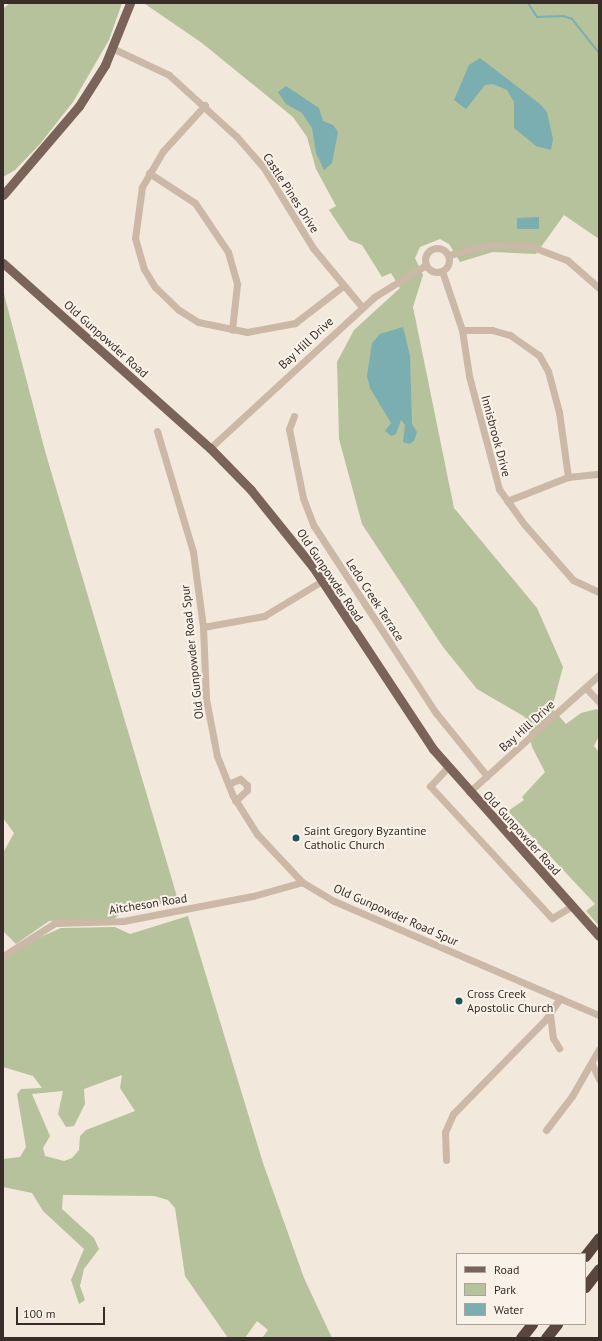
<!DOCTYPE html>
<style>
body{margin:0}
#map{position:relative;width:602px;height:1341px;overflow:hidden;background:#f3e8dc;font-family:"PT Sans",sans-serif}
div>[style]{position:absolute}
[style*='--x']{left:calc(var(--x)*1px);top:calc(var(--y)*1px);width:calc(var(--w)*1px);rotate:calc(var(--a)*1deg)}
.green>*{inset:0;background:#b5c29b}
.water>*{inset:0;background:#7aaeb1}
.stream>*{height:2px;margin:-1px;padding:0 1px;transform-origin:1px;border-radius:1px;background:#7aaeb1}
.minor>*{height:7px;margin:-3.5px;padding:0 3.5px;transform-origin:3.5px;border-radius:3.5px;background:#cbb8a7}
.minor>.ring{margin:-3.5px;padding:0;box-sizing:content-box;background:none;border:7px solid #cbb8a7;border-radius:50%}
.major>*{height:9px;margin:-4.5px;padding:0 4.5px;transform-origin:4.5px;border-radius:4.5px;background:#7a6459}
.highway>*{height:11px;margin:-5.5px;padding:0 5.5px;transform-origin:5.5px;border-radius:5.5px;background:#59473f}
.dots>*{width:11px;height:11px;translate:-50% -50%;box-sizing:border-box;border:2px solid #faf2e9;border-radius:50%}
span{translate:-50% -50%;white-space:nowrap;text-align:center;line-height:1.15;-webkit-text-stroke:4px #faf2e9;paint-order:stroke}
.street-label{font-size:12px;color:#382d28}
.poi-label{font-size:12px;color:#382d28}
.left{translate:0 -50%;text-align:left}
.frame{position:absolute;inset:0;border:4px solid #382d28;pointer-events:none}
.legend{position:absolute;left:456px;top:1253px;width:130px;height:72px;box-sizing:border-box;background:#faf2e9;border:1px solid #aca39c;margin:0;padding:5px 7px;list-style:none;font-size:12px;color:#382d28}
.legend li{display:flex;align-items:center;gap:8px;height:20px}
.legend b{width:20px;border:1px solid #aca39c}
.scale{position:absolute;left:16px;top:1307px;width:89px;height:18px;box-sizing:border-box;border:2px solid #382d28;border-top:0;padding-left:5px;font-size:12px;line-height:14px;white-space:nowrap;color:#382d28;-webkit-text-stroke:3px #faf2e9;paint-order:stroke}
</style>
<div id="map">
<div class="green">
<i style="clip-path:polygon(10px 3px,122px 3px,109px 40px,73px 102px,40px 144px,15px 170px,3px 177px,3px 9px)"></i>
<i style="clip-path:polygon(599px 3px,599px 239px,564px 215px,536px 254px,493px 252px,460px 262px,449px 244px,440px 239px,420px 247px,415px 258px,423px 275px,413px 307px,454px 508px,537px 608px,563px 667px,552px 708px,566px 724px,581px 713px,597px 709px,599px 712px,599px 736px,594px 746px,599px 752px,599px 926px,586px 911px,595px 904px,508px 811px,524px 800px,522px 797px,545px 772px,532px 747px,525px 717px,477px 689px,443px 647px,362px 524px,339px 439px,337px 362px,354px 330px,400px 288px,391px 273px,382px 277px,362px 245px,349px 240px,329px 210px,336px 206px,316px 169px,307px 137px,293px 117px,202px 43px,145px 4px)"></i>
<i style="clip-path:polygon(3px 290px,45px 451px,178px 900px,121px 913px,114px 919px,49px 921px,16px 944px,3px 931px,3px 853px,14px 833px,3px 818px)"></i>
<i style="clip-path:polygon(evenodd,188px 916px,263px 1163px,304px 1278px,332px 1338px,262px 1338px,268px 1330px,257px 1321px,245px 1338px,228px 1338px,185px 1276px,175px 1208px,168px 1200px,154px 1196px,63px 1195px,62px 1209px,94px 1238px,99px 1249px,84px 1269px,80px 1286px,85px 1300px,79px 1304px,71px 1280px,84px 1249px,43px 1211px,32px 1193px,3px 1187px,3px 1159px,20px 1157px,26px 1147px,17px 1094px,21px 1089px,42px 1088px,33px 1076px,3px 1067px,3px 959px,29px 942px,61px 928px,115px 927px,130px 934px,188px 916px,122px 1075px,120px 1088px,135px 1111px,86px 1130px,80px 1136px,79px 1150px,72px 1158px,64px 1161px,45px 1156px,43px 1148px,50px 1136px,32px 1094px,63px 1091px,58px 1114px,66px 1127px,74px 1126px,85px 1104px,84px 1089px,122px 1075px)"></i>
</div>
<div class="water">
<i style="clip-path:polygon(480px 58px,540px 104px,547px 112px,553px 139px,551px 150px,536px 146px,514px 128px,514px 102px,507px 90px,493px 84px,485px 85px,466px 109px,454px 100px,469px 65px)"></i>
<i style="clip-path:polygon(286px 86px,319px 108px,323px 121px,333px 125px,338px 132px,332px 163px,324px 170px,316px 153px,312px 128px,302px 113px,286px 104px,278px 92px)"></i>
<i style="clip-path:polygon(539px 217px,539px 229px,517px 229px,517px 218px)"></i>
<i style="clip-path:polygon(403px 327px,410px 356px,412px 424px,417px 432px,414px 441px,409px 444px,403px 442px,405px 425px,401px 420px,396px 434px,391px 436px,385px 431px,391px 423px,370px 388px,367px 376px,372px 343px,380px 334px)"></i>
</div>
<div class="stream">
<i style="--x:528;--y:3;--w:17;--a:57"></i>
<i style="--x:537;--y:17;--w:26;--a:-2"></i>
<i style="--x:563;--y:16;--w:9;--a:18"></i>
<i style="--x:572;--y:19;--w:43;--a:51.5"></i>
</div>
<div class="minor">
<i style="--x:112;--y:48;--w:63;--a:25.3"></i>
<i style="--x:169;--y:75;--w:92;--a:42.4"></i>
<i style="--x:237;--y:137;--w:41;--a:48.9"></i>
<i style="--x:264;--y:168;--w:94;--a:58.5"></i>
<i style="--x:313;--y:248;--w:77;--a:50.3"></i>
<i style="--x:205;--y:105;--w:62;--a:132.4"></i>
<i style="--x:163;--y:151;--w:42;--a:120.3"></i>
<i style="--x:142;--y:187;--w:51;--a:97.8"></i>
<i style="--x:135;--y:238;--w:32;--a:74"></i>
<i style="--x:144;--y:269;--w:21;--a:59"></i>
<i style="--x:155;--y:287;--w:33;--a:44"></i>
<i style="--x:179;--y:310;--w:22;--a:32"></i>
<i style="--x:198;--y:322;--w:50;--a:11.5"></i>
<i style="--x:247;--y:332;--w:49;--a:-10.6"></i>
<i style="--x:295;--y:323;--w:61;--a:-37.6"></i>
<i style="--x:149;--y:173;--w:55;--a:33.1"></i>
<i style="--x:195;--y:203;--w:59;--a:56"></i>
<i style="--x:228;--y:252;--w:33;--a:74"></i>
<i style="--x:237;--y:284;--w:46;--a:96.2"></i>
<i class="ring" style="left:425px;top:248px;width:17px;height:17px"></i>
<i style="--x:449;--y:255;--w:40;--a:-14.4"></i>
<i style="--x:488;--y:245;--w:42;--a:1.4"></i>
<i style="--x:530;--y:246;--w:40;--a:21"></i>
<i style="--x:567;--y:260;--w:43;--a:41.2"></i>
<i style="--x:442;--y:271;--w:62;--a:71.3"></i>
<i style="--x:462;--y:330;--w:47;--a:81.3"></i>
<i style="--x:469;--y:376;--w:117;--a:75.1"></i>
<i style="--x:499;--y:489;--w:43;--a:54.5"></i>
<i style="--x:524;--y:524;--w:74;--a:48.8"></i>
<i style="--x:573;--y:580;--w:29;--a:25"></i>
<i style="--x:462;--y:330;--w:30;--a:0"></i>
<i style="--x:492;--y:330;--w:19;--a:16"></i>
<i style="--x:510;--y:335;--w:35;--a:35"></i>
<i style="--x:539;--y:355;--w:18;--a:61"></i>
<i style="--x:548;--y:371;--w:42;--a:75"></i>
<i style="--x:559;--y:412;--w:66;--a:82.1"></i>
<i style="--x:294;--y:416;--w:14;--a:111"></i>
<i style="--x:289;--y:429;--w:70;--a:78.5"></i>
<i style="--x:303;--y:498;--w:30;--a:69"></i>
<i style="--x:314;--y:526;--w:223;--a:56.9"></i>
<i style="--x:436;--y:713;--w:81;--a:51"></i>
<i style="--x:157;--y:431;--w:126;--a:73.4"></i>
<i style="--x:193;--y:552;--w:76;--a:82.4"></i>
<i style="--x:203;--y:627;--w:72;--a:87.6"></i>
<i style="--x:206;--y:699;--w:58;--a:79.1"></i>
<i style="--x:217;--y:756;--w:43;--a:68.2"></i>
<i style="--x:233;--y:796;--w:45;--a:57.7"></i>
<i style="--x:257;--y:834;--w:66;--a:46.8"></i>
<i style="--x:302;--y:882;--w:37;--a:31"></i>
<i style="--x:334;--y:901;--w:288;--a:23.3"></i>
<i style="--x:210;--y:448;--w:223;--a:-42.6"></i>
<i style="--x:374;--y:297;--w:61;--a:-31.6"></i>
<i style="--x:507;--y:501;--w:66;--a:-21.5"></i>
<i style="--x:568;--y:477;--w:31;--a:-6"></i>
<i style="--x:203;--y:627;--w:62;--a:-10.2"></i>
<i style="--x:264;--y:616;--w:68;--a:-31.1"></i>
<i style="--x:586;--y:688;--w:19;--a:47"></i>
<i style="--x:447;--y:768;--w:25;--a:133"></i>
<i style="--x:430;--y:786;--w:180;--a:47.3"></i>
<i style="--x:552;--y:918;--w:23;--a:-31"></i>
<i style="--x:228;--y:784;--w:13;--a:-23"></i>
<i style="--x:240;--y:779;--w:9;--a:41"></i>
<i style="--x:247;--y:785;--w:5;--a:90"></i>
<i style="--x:247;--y:790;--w:16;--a:137"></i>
<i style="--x:469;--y:792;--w:175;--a:-42"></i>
<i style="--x:3;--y:956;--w:62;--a:-32.4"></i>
<i style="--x:55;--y:923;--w:68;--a:-1.7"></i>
<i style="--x:123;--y:921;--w:132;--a:-10.9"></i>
<i style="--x:253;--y:896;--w:51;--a:-15.9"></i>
<i style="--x:550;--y:1014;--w:24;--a:83"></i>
<i style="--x:553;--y:1038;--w:12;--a:59"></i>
<i style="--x:592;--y:1064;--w:17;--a:65"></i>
<i style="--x:546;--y:1130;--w:43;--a:-52.6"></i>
<i style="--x:572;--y:1096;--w:54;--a:-60.1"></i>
<i style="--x:446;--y:1160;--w:28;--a:-92"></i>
<i style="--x:445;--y:1132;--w:20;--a:-66"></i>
<i style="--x:453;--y:1114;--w:133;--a:-45.6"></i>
<i style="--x:546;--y:1019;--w:25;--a:-56"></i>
</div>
<div class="major">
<i style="--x:3;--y:195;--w:117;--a:-49.5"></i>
<i style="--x:79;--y:106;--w:49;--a:-57.6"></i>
<i style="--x:105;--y:65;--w:67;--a:-68"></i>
<i style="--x:3;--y:263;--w:278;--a:41.8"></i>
<i style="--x:210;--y:448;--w:59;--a:45.7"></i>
<i style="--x:251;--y:490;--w:99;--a:51.2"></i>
<i style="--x:313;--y:567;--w:218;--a:56.6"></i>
<i style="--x:433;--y:749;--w:250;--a:48.4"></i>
</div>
<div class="highway">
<i style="--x:585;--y:1256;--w:23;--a:-52"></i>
<i style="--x:585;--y:1287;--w:23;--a:-52"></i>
<i style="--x:521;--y:1338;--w:18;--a:-52"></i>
<i style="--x:546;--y:1338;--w:18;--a:-52"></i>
</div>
<div class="dots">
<i style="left:296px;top:838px;background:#1c565b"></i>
<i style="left:459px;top:1001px;background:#1c565b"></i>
</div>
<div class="street-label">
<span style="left:291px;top:193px;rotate:57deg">Castle Pines Drive</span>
<span style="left:106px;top:339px;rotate:42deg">Old Gunpowder Road</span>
<span style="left:306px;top:343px;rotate:-43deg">Bay Hill Drive</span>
<span style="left:496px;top:436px;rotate:75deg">Innisbrook Drive</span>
<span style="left:330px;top:575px;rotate:56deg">Old Gunpowder Road</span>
<span style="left:375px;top:600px;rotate:57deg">Ledo Creek Terrace</span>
<span style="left:192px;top:652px;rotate:-96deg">Old Gunpowder Road Spur</span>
<span style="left:527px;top:726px;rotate:-42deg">Bay Hill Drive</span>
<span style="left:522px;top:833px;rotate:48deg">Old Gunpowder Road</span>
<span style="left:148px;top:904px;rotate:-9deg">Aitcheson Road</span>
<span style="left:396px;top:915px;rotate:24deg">Old Gunpowder Road Spur</span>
</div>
<div class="poi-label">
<span class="left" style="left:304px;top:838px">Saint Gregory Byzantine<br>Catholic Church</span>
<span class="left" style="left:467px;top:1001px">Cross Creek<br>Apostolic Church</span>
</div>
<div class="frame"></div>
<ul class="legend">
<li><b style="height:5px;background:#7a6459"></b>Road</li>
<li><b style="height:11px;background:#b5c29b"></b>Park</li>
<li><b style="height:11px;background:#7aaeb1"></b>Water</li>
</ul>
<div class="scale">100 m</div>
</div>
